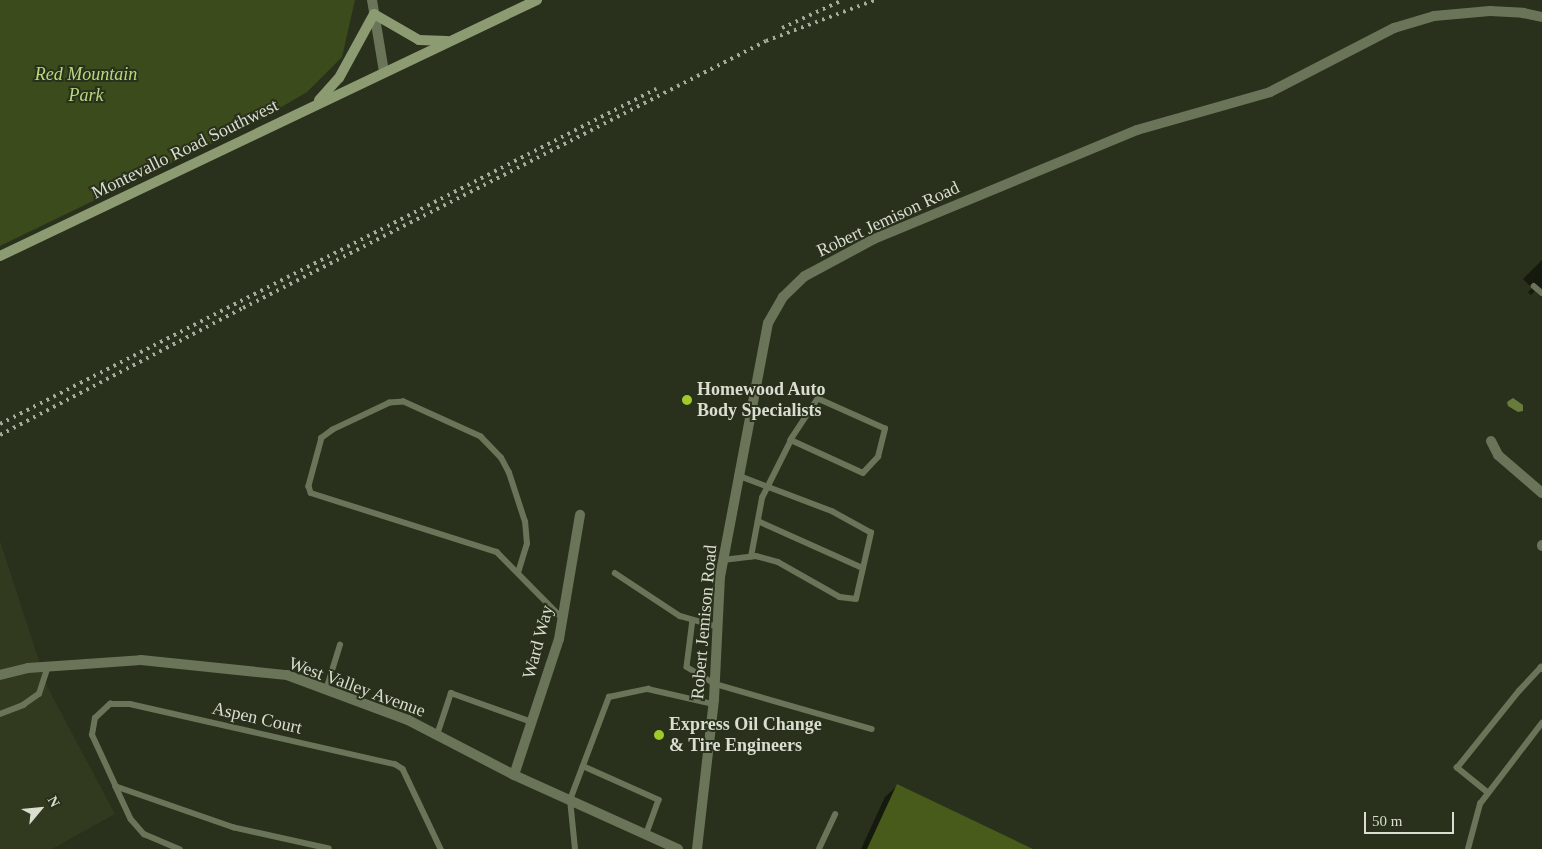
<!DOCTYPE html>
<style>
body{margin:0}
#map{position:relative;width:1542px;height:849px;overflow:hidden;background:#29301b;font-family:"Times New Roman",serif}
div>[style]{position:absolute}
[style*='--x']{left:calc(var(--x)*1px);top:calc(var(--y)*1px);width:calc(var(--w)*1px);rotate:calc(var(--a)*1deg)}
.built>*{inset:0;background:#313a1f}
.green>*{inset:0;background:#3c4b1b}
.water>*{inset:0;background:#677c3c}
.shadow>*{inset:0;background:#0007}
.building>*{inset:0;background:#485b1a}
.service>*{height:5.5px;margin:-2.75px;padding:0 2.75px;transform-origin:2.75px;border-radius:2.75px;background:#6a7459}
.minor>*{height:10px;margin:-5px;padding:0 5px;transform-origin:5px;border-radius:5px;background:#6a7459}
.tertiary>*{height:10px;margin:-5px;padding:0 5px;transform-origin:5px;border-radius:5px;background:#6a7459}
.secondary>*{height:10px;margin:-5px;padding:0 5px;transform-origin:5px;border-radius:5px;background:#8c9b71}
.rail>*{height:4px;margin-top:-2px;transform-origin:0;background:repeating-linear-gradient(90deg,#a5ab9c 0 2.5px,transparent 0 7.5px)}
.dots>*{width:14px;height:14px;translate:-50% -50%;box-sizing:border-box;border:2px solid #29301b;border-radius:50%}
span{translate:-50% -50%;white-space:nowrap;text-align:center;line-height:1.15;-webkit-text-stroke:4px #29301b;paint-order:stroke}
.park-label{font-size:18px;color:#bad87d;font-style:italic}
.street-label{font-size:18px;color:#d9ded1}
.poi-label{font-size:18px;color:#d9ded1;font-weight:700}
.left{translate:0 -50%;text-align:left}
.north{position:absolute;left:15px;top:784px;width:50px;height:50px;-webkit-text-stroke:4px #29301b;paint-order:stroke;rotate:62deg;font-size:14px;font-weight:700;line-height:20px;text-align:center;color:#d9ded1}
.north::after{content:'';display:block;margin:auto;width:18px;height:22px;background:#d9ded1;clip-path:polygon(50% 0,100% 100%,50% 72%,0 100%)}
.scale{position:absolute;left:1364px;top:812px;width:90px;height:22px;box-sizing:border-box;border:2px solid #d9ded1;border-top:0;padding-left:6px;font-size:15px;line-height:18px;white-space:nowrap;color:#d9ded1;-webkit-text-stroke:4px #29301b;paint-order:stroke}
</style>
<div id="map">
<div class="built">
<i style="clip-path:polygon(0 541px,48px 688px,115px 814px,52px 849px,0 849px)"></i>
</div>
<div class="green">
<i style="clip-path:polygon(0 0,355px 0,342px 57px,307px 92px,256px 122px,0 246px)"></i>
</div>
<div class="water">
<i style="clip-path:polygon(1513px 398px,1523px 405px,1523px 411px,1518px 412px,1508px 406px,1507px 402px)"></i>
</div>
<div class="shadow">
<i style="clip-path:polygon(1542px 260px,1542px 298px,1535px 291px,1531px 295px,1528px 292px,1532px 288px,1523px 279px)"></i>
<i style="clip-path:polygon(897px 786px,1030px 849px,861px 849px,885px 797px)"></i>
</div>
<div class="building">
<i style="clip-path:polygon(897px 784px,1033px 849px,867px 849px)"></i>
</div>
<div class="service">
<i style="--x:1534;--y:286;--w:11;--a:41"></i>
<i style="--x:758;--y:521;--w:115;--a:24.1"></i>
<i style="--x:751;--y:557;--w:60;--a:-79.4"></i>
<i style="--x:762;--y:498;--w:65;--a:-63.4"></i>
<i style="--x:791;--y:440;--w:79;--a:24.6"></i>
<i style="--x:863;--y:473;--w:22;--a:-47"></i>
<i style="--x:878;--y:457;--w:29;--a:-76"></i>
<i style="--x:885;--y:429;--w:73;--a:-155.9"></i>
<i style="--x:818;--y:399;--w:49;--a:123.4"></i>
<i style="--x:723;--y:560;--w:33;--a:-7"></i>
<i style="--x:756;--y:556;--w:23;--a:15"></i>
<i style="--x:778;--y:562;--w:71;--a:29.4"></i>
<i style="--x:840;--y:597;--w:16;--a:7"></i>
<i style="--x:856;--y:599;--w:68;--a:-77.2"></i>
<i style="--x:871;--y:533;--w:43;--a:-151.1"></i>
<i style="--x:833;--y:512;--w:102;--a:-159.2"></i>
<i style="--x:518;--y:573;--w:30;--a:-73"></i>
<i style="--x:527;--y:544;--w:22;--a:-95"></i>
<i style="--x:525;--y:522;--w:52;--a:-108.1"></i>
<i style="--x:509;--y:473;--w:17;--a:-118"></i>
<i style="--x:501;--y:458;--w:29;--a:-134"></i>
<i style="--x:481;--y:437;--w:85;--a:-155.6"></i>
<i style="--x:404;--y:402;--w:14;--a:176"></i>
<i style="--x:390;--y:403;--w:63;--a:154.7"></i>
<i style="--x:333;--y:430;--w:14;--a:144"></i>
<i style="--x:322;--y:438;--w:50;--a:105.2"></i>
<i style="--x:309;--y:486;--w:7;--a:74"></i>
<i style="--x:311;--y:493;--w:195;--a:17.6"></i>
<i style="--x:497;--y:552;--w:94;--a:45.4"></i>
<i style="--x:615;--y:573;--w:78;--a:33.5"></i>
<i style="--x:680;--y:616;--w:40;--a:16"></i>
<i style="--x:693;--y:620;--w:47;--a:97.3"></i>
<i style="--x:687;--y:667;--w:33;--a:31"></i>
<i style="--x:715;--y:684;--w:163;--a:16"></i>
<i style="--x:326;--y:690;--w:47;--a:-72.7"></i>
<i style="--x:0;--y:714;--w:25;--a:-21"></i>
<i style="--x:23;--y:705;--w:19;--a:-35"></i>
<i style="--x:39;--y:694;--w:29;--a:-72"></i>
<i style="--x:437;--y:735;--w:44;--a:-71.6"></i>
<i style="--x:451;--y:693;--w:86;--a:19.7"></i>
<i style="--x:583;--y:766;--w:83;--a:24.1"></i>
<i style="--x:659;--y:800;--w:37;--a:110"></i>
<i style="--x:116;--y:787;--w:35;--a:65"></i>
<i style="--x:131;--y:819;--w:20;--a:49"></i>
<i style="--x:144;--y:834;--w:39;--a:23"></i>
<i style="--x:1488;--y:793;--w:40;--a:-141"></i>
<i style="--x:1457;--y:768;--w:99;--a:-51.2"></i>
<i style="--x:1519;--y:691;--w:33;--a:-47"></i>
<i style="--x:1541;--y:667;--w:2;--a:63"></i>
<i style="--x:329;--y:849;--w:97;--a:-167.5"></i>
<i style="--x:234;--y:828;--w:125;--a:-160.8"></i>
<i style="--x:116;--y:787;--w:57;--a:-114.8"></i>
<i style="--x:92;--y:735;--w:17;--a:-80"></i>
<i style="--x:95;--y:718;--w:21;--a:-43"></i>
<i style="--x:110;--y:704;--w:20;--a:0"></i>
<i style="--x:130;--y:704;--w:272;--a:12.8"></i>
<i style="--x:395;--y:764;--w:9;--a:32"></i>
<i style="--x:403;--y:769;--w:89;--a:64.6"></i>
<i style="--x:575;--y:849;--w:49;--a:-95.8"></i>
<i style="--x:570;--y:800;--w:110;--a:-69.3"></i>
<i style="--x:609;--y:697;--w:40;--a:-12"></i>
<i style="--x:648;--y:689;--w:67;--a:13"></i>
<i style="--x:819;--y:849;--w:38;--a:-65"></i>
<i style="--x:1468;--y:849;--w:47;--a:-75.1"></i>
<i style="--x:1480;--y:804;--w:102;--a:-52.6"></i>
</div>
<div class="minor">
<i style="--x:1491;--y:441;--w:16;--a:63"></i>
<i style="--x:1498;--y:455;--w:58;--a:40.8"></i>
<i style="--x:1542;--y:545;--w:1;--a:90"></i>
<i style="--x:514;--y:775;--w:143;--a:-71.7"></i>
<i style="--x:559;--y:639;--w:126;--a:-80.4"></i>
<i style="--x:697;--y:849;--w:151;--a:-83.5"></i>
<i style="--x:714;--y:699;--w:122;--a:-87.2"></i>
<i style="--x:720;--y:577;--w:258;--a:-79.3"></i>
<i style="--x:768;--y:323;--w:30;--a:-60"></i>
<i style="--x:783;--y:297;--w:30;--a:-44"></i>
<i style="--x:805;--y:276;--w:78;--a:-28.2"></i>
<i style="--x:874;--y:239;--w:285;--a:-22.5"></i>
<i style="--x:1137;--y:130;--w:138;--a:-15.9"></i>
<i style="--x:1270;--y:92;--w:140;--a:-27.3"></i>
<i style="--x:1394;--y:28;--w:42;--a:-16.7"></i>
<i style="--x:1434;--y:16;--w:56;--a:-5.1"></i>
<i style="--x:1490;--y:11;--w:33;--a:3"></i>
<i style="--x:1523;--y:13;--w:19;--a:12"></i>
</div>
<div class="tertiary">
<i style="--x:372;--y:0;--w:73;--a:80.5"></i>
<i style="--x:0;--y:675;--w:29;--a:-14"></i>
<i style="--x:28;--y:668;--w:113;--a:-4"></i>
<i style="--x:141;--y:660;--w:147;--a:5.9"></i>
<i style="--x:287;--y:675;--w:129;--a:20.4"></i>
<i style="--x:408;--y:720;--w:119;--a:27.4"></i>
<i style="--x:514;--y:775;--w:180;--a:24.3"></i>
</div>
<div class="secondary">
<i style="--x:319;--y:100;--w:30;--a:-48"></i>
<i style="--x:339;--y:78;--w:73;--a:-61.3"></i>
<i style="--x:374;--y:14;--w:52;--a:30"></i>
<i style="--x:419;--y:40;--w:28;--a:2"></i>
<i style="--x:0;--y:256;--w:595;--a:-25.49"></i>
</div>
<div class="rail">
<i style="--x:782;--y:28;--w:67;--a:-24.7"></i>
<i style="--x:0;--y:424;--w:737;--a:-27.05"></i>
<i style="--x:0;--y:435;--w:274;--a:-27.6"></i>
<i style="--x:243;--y:308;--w:587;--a:-27.05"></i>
<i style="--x:766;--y:41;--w:116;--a:-20.6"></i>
</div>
<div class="dots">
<i style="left:687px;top:400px;background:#a0ca2c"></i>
<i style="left:659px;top:735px;background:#a0ca2c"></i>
</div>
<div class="park-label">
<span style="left:86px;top:85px">Red Mountain<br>Park</span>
</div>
<div class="street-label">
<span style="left:185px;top:149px;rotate:-26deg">Montevallo Road Southwest</span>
<span style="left:888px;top:219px;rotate:-25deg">Robert Jemison Road</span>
<span style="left:704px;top:622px;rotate:-85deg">Robert Jemison Road</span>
<span style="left:538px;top:642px;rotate:-75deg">Ward Way</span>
<span style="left:357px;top:687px;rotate:20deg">West Valley Avenue</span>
<span style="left:257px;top:718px;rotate:13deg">Aspen Court</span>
</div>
<div class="poi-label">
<span class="left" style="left:697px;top:400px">Homewood Auto<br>Body Specialists</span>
<span class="left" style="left:669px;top:735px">Express Oil Change<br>&amp; Tire Engineers</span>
</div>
<div class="north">N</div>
<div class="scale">50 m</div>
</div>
